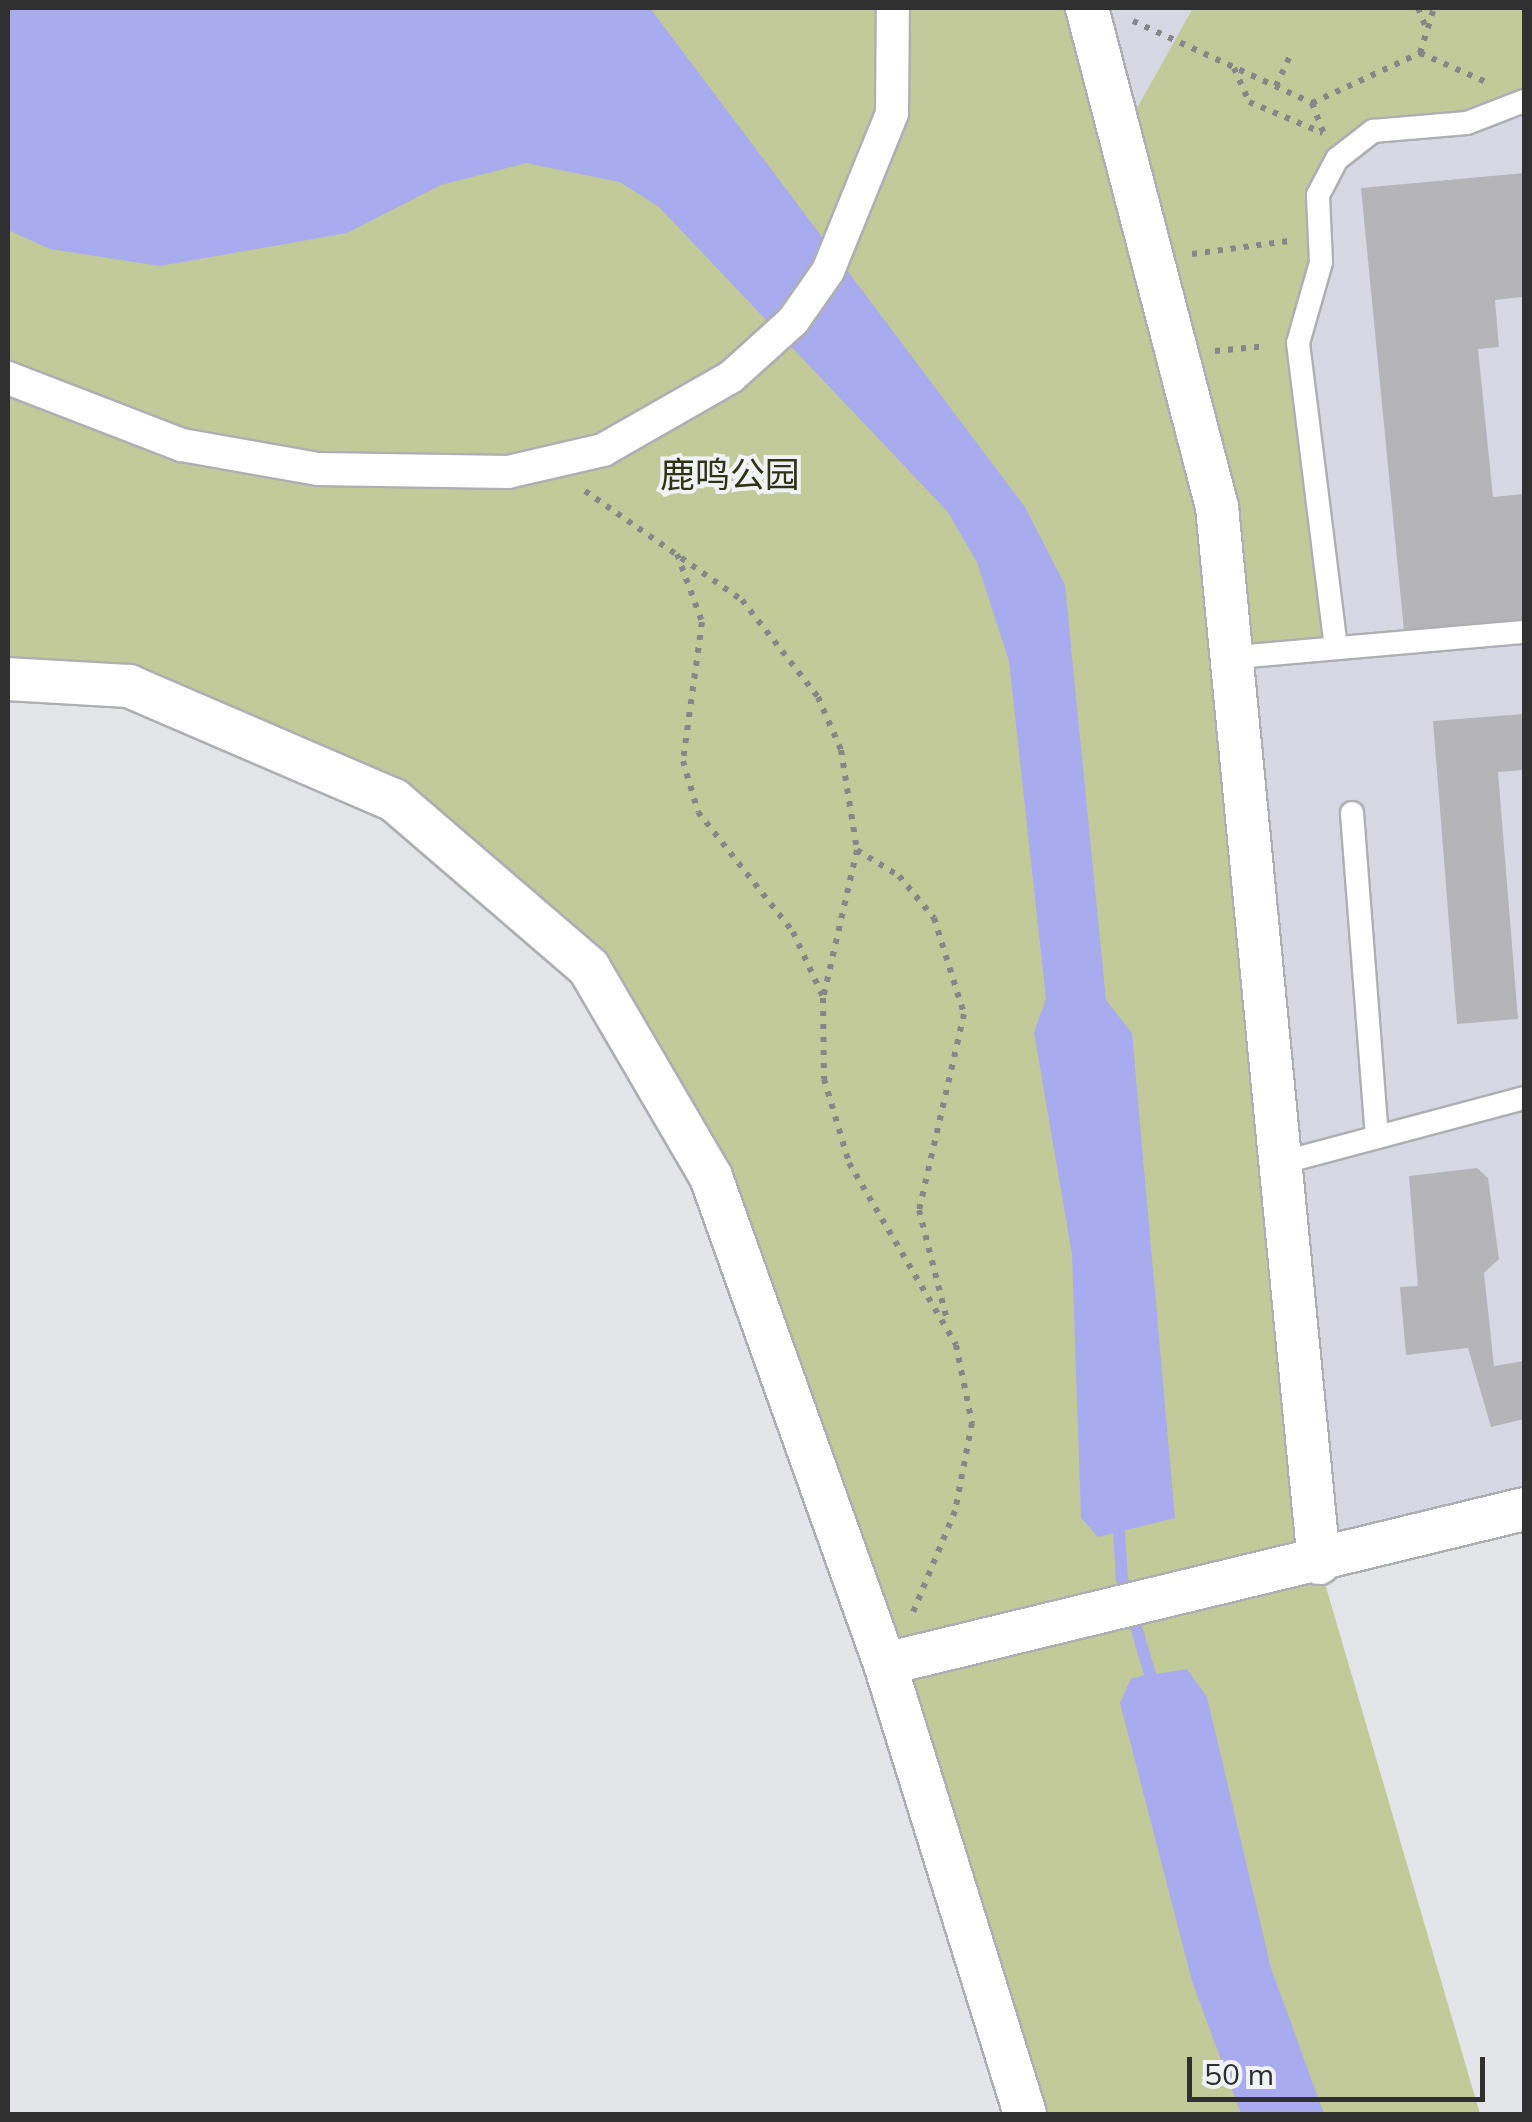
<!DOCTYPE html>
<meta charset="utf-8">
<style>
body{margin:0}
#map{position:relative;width:1532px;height:2122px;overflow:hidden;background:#e4e5e9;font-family:Mulish,"Noto Sans SC",sans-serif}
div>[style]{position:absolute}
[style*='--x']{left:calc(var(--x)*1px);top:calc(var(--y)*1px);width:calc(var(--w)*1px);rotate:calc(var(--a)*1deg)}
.built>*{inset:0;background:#d7d8e4}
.green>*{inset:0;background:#c2ca9a}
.water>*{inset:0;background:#a8acee}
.stream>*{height:12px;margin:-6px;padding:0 6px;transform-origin:6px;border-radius:6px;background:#a8acee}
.building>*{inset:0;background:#b5b5b9}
.path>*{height:6px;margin-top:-3px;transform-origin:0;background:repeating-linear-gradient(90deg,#868789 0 5px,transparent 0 13px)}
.roads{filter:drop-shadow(2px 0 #aeafb3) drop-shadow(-2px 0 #aeafb3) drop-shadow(0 2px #aeafb3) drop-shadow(0 -2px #aeafb3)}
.service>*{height:22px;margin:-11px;padding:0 11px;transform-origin:11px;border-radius:11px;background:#fff}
.pedestrian>*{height:32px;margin:-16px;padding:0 16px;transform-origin:16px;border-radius:16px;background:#fff}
.minor>*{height:42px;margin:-21px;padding:0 21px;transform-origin:21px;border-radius:21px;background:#fff}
span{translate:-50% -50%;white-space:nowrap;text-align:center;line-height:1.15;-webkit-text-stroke:8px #f1f2f6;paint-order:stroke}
.park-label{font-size:35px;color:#303414}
.frame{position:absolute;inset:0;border:10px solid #303031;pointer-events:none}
.scale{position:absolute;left:1187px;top:2057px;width:298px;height:45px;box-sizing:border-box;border:5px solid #303031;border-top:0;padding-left:12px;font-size:30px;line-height:35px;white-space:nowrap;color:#303031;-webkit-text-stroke:8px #f1f2f6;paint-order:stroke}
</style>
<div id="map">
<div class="built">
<i style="clip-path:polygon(1087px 8px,1524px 8px,1524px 1509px,1319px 1563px)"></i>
</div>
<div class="green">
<i style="clip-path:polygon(8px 8px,1087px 8px,1126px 128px,1193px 8px,1524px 8px,1524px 101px,1373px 131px,1319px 195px,1321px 262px,1298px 343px,1336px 648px,1237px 657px,1319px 1563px,1480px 2114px,1025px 2114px,711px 1177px,589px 968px,394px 800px,129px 686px,8px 679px)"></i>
</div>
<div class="water">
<i style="clip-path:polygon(8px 8px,650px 8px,1025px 507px,1065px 585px,1106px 1000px,1132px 1033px,1175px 1518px,1098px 1537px,1081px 1518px,1072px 1255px,1034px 1032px,1046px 999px,1009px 661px,977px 562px,947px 511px,659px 207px,620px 182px,526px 163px,441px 185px,347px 233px,160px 266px,50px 249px,8px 230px)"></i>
<i style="clip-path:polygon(1187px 1669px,1207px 1697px,1271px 1968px,1324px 2114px,1241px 2114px,1192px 1981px,1120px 1703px,1131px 1678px)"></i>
</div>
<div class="stream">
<i style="--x:1118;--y:1518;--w:61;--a:86.2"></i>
<i style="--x:1122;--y:1579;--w:114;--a:73.6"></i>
</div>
<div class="building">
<i style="clip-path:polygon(1524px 173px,1522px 297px,1495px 300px,1499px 347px,1478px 349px,1493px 497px,1524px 494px,1524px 620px,1404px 631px,1361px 188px)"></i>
<i style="clip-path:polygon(1524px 714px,1524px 770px,1498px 772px,1518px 1019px,1457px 1024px,1433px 721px)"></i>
<i style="clip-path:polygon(1477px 1168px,1488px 1178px,1499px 1259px,1484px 1273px,1494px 1366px,1524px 1361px,1524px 1419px,1491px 1427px,1468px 1348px,1406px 1355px,1400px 1287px,1418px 1286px,1409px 1176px)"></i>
</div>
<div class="path">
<i style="--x:1418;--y:8;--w:24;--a:68"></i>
<i style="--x:1133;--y:21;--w:197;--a:24.6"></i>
<i style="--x:1312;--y:103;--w:119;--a:-24.8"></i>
<i style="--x:1420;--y:53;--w:47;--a:-72.7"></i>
<i style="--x:1420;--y:53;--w:74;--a:23.8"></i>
<i style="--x:1234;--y:68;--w:37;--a:66"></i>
<i style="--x:1249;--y:102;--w:80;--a:22.7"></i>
<i style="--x:1276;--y:86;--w:33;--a:-65"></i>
<i style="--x:1312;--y:103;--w:33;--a:69"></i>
<i style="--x:1192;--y:254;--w:98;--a:-7.6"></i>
<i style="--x:1215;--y:351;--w:52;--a:-5.5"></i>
<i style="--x:585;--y:491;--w:191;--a:34.8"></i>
<i style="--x:742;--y:600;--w:123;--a:51.9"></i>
<i style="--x:818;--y:697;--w:58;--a:66.5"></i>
<i style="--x:841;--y:750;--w:101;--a:80.9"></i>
<i style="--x:857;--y:850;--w:152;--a:102.9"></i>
<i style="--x:823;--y:998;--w:81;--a:89.3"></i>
<i style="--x:824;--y:1079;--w:88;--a:73.4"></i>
<i style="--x:849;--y:1163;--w:211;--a:59.5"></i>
<i style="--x:956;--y:1345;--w:80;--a:78.4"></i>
<i style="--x:972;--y:1423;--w:90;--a:100.9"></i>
<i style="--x:955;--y:1511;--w:113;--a:112.5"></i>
<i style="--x:677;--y:554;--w:72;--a:69.8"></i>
<i style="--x:702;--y:622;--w:140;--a:97.8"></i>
<i style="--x:683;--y:761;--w:53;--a:73.6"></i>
<i style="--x:698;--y:812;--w:153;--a:51.6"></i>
<i style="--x:793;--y:932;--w:72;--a:65.2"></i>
<i style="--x:857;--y:850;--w:49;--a:31.8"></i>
<i style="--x:899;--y:876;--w:55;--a:50.2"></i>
<i style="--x:934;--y:918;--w:101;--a:72.6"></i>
<i style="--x:964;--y:1014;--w:201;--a:102.9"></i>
<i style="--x:919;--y:1210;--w:114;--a:75.7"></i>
</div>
<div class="roads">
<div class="service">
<i style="--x:1336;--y:648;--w:307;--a:-97.1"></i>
<i style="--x:1298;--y:343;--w:84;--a:-74.1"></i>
<i style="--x:1321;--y:262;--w:67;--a:-92.6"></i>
<i style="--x:1318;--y:195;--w:41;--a:-62.2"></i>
<i style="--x:1337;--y:159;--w:46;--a:-37.9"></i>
<i style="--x:1373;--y:131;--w:94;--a:-4.9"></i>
<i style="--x:1467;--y:123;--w:61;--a:-21.1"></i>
<i style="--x:1236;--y:657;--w:289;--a:-5"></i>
<i style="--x:1352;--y:813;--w:325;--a:85.6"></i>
<i style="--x:1284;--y:1162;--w:248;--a:-14.9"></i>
</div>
<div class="pedestrian">
<i style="--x:8;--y:378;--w:186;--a:21.1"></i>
<i style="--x:182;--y:445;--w:138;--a:10"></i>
<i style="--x:318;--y:469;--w:190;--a:0.9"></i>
<i style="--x:508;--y:472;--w:98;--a:-13"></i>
<i style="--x:603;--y:450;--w:147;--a:-29.7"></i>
<i style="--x:731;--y:377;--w:84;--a:-42.1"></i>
<i style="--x:793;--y:321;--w:61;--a:-55"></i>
<i style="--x:828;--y:271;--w:170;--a:-67.9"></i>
<i style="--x:892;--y:113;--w:105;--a:-89.5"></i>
</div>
<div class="minor">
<i style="--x:1087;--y:8;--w:516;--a:75.4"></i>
<i style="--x:1217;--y:507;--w:1061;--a:84.48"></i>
<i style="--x:8;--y:679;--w:121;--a:3.3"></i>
<i style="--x:129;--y:686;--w:288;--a:23.3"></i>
<i style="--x:394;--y:800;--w:257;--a:40.7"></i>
<i style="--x:589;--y:968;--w:242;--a:59.7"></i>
<i style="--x:711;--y:1177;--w:517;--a:70.34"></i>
<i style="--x:885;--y:1664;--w:471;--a:72.7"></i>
<i style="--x:885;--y:1664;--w:658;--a:-13.63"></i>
</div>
</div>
<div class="park-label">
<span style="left:730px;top:474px">鹿鸣公园</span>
</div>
<div class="frame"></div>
<div class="scale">50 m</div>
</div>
